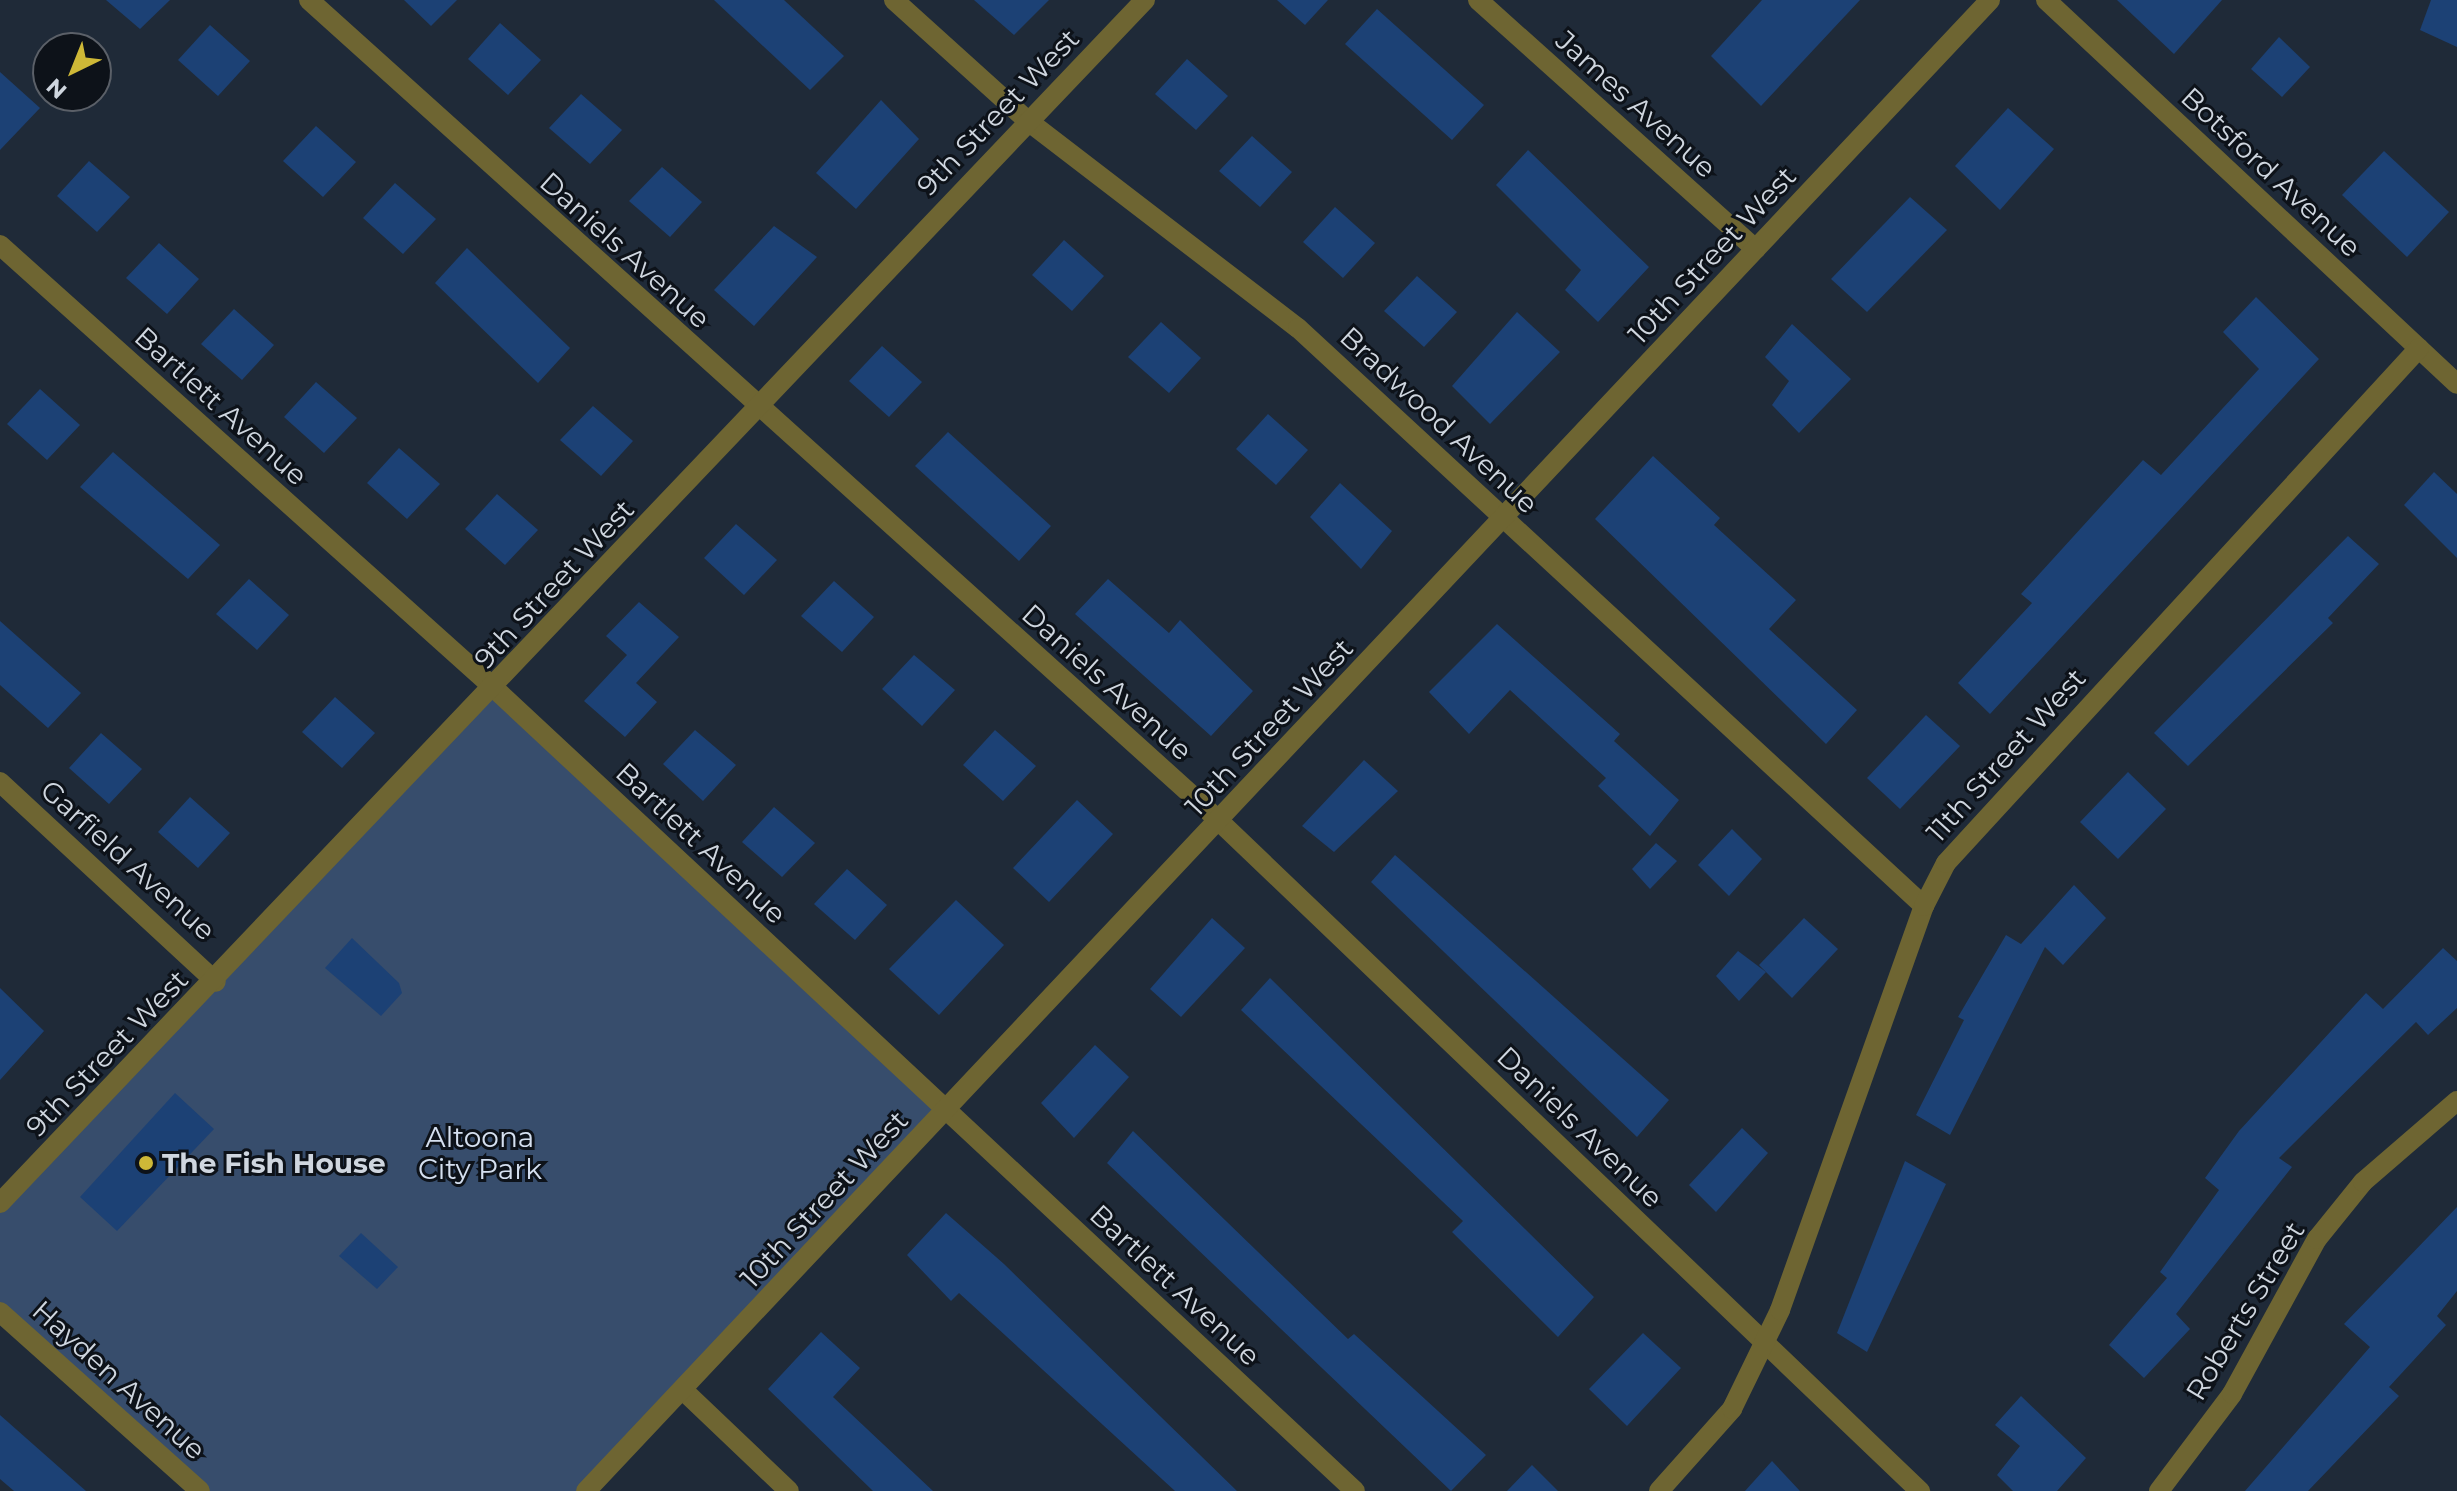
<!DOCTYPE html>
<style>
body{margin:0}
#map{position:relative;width:2457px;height:1491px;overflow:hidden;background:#1f2a38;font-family:Montserrat,sans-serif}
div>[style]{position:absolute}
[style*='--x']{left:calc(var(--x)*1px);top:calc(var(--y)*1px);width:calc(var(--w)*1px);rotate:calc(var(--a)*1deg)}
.green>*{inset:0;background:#374d6c}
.building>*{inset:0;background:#1c4175}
.minor>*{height:20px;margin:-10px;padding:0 10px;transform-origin:10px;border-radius:10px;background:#6e6532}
.dots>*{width:22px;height:22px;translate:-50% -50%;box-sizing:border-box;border:4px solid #0d1219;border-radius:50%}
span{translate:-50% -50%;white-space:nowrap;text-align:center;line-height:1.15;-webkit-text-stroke:6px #0d1219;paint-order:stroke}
.street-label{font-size:28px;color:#cfd6df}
.park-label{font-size:28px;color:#d5e0f0}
.poi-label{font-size:28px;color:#cfd6df;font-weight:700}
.left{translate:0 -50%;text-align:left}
.north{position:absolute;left:32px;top:32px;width:80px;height:80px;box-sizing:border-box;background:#0d1219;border:2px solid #5b6068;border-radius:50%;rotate:223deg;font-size:22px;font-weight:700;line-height:32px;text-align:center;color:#cfd6df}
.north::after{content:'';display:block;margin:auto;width:28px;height:36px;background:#ceb837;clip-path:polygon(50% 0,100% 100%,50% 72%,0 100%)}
</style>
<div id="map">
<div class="green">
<i style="clip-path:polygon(494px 688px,947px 1110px,586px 1491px,200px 1491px,0 1312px,0 1203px)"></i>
</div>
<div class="building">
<i style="clip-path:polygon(106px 0,170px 0,140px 29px)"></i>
<i style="clip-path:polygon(404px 0,457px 0,431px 26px)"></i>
<i style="clip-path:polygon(714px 0,784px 0,844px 56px,810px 90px)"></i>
<i style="clip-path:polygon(974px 0,1049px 0,1014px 35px)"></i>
<i style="clip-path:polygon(1277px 0,1328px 0,1305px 25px)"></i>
<i style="clip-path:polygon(1762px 0,1860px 0,1761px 106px,1711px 56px)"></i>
<i style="clip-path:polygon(2117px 0,2222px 0,2174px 54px)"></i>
<i style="clip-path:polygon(2431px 0,2457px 0,2457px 47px,2420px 30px)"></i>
<i style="clip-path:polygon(1377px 9px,1484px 105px,1452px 140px,1345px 44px)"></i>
<i style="clip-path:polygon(500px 23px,541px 60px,508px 95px,468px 59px)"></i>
<i style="clip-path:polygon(210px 25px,250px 61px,218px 96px,178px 60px)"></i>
<i style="clip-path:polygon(2279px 37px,2310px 67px,2282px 97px,2251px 69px)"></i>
<i style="clip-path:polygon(1187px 59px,1228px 96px,1196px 130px,1155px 94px)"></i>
<i style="clip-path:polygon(0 72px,40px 108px,0 150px)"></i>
<i style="clip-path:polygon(581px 94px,622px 130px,590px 164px,549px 128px)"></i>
<i style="clip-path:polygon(881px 100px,919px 139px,856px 209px,816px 173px)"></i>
<i style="clip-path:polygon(2008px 108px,2054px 149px,2000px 210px,1955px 166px)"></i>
<i style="clip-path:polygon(316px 126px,356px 162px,323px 197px,283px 161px)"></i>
<i style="clip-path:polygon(1252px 136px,1292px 172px,1260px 207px,1219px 171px)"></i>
<i style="clip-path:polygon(1528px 150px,1649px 267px,1598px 322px,1565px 290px,1581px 270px,1496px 185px)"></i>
<i style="clip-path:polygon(2384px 151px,2449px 212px,2407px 257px,2342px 195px)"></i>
<i style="clip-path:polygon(89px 161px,130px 197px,97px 232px,57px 196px)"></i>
<i style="clip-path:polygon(662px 167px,702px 202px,670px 237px,629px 201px)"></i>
<i style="clip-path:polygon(395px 183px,436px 219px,403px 254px,363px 218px)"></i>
<i style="clip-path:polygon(1910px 197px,1947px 230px,1867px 312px,1831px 279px)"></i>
<i style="clip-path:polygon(1335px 207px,1375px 243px,1343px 278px,1303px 242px)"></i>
<i style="clip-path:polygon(774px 226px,817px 257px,754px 326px,714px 290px)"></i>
<i style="clip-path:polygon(1064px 240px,1104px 276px,1072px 311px,1032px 275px)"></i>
<i style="clip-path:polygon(159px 243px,199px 279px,167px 314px,126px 278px)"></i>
<i style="clip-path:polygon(467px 248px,570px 348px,538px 383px,435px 283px)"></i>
<i style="clip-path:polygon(1417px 276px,1457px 312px,1424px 347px,1384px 311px)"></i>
<i style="clip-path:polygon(2256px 297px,2319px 359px,1990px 714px,1958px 683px,2032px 603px,2021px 594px,2143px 460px,2161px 475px,2259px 369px,2223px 332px)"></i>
<i style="clip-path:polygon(234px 309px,274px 345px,242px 380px,201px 344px)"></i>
<i style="clip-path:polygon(1517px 312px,1560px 352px,1490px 424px,1452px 386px)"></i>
<i style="clip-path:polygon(1161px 322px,1201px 358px,1169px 393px,1128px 357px)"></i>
<i style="clip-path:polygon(1792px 324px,1851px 379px,1799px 433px,1772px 405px,1789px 381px,1765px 357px)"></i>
<i style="clip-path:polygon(882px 346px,922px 382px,889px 417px,849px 381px)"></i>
<i style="clip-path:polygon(316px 382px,357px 418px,324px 453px,284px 417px)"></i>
<i style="clip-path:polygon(40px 389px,80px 425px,47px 460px,7px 424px)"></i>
<i style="clip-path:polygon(593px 406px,633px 441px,601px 476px,560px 440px)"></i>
<i style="clip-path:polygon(1268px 414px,1308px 450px,1276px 485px,1236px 449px)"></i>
<i style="clip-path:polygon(948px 432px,1051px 526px,1019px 561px,915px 466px)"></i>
<i style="clip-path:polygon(399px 448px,440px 484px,407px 519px,367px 483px)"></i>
<i style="clip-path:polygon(113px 452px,220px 545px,188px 579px,80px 487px)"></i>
<i style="clip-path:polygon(1653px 456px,1720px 518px,1714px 525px,1796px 600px,1769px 629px,1857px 710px,1826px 744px,1595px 519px)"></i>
<i style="clip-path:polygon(2434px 472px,2457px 494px,2457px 558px,2404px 505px)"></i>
<i style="clip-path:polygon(1340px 483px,1392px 531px,1361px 569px,1310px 517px)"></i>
<i style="clip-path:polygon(497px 494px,538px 530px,505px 565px,465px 529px)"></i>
<i style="clip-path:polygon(736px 524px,777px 560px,744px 595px,704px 558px)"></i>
<i style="clip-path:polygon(2348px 536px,2379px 564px,2328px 618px,2333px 623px,2188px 766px,2154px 733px)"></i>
<i style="clip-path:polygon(249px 579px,289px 615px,257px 650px,216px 614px)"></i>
<i style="clip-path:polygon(1108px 579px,1169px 633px,1180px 620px,1253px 691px,1211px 736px,1075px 614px)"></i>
<i style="clip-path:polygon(834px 581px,874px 617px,842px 652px,801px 616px)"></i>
<i style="clip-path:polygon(639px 602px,679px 637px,636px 683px,657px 702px,625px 737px,584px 701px,627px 655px,606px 636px)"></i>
<i style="clip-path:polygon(0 621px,81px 693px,48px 728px,0 685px)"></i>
<i style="clip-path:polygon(1497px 624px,1620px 734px,1614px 741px,1679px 800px,1650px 836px,1598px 786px,1606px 778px,1510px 690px,1469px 734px,1429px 692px)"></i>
<i style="clip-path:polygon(914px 655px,955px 690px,922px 726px,882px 689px)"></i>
<i style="clip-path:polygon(335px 697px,375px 733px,342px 768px,302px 732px)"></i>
<i style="clip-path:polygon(1926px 715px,1960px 746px,1900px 809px,1867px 778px)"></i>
<i style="clip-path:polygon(695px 730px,736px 765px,703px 801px,663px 764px)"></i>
<i style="clip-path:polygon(995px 730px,1036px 766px,1003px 801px,963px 765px)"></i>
<i style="clip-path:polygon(101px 733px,142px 769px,109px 804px,69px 768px)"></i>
<i style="clip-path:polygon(1364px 760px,1398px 791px,1334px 852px,1302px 826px)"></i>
<i style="clip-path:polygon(2128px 772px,2166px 809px,2118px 859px,2080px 822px)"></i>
<i style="clip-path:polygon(190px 797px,230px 833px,198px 868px,158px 832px)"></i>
<i style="clip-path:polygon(1077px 800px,1113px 834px,1049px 902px,1013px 868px)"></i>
<i style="clip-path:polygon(774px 807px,815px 843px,782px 877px,742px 842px)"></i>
<i style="clip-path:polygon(1732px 829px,1762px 859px,1729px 896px,1698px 865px)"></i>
<i style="clip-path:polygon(1656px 843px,1677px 861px,1650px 889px,1632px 869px)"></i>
<i style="clip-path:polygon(1395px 855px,1669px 1100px,1637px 1137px,1371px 882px)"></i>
<i style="clip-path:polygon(847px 869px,887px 905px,855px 940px,814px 904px)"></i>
<i style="clip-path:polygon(2074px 885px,2106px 918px,2063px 965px,2045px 947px,1950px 1135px,1916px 1115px,1964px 1020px,1958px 1017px,2006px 935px,2021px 944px)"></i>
<i style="clip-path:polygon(956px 900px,1004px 945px,939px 1015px,889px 969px)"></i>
<i style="clip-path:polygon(1212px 918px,1245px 948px,1181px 1017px,1150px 989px)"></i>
<i style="clip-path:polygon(1804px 918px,1838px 949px,1792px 998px,1759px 965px)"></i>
<i style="clip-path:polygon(352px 938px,399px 983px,402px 993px,381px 1016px,325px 968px)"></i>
<i style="clip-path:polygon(2443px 948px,2457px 961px,2457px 1008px,2428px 1035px,2416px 1022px,2279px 1158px,2292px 1167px,2176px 1314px,2190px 1329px,2144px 1378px,2109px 1345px,2167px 1278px,2160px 1272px,2219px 1190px,2205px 1178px,2239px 1131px,2366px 993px,2383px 1009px)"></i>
<i style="clip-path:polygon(1738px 951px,1766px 972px,1739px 1001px,1716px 976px)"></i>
<i style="clip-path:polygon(1270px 978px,1594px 1297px,1558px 1337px,1452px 1232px,1463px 1221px,1241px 1010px)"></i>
<i style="clip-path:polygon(0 988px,44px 1031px,0 1080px)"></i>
<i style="clip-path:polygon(1095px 1045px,1129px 1077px,1074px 1138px,1041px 1103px)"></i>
<i style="clip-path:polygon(175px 1093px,214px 1129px,117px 1231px,80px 1197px)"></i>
<i style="clip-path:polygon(1742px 1128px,1768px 1153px,1716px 1212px,1689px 1185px)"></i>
<i style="clip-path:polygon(1133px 1131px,1348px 1339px,1354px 1334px,1486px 1455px,1451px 1491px,1107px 1163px)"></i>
<i style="clip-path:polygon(1905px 1161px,1946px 1184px,1867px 1352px,1837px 1333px)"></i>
<i style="clip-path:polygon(2457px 1207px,2457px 1291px,2437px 1316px,2446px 1325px,2389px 1387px,2399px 1396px,2308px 1491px,2245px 1491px,2370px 1347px,2344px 1324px)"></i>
<i style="clip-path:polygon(946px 1213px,1004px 1264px,1237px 1491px,1175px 1491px,959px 1293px,951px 1301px,907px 1255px)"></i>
<i style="clip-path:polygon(361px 1233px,398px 1267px,377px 1289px,339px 1256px)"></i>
<i style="clip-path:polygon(821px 1332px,860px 1368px,833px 1397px,933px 1491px,873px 1491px,768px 1389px)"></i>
<i style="clip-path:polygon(1643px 1333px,1681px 1368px,1627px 1426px,1589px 1389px)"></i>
<i style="clip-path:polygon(2021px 1396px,2086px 1458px,2057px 1491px,2013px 1491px,1997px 1475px,2020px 1446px,1995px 1425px)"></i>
<i style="clip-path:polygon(0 1415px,86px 1491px,14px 1491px,0 1479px)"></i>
<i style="clip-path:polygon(1772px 1461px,1800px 1491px,1745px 1491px)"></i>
<i style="clip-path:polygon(1532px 1465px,1558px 1491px,1507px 1491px)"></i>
</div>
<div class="minor">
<i style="--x:309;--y:0;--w:1194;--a:42.01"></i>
<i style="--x:1196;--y:799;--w:1002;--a:43.71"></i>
<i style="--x:894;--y:0;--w:181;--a:42.1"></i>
<i style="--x:1028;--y:121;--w:340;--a:37.5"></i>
<i style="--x:1298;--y:328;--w:852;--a:42.72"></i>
<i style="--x:1478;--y:0;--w:373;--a:41.9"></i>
<i style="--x:2046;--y:0;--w:562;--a:43.05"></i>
<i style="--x:0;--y:245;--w:664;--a:41.88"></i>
<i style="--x:494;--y:688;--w:1177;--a:43"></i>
<i style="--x:0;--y:782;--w:294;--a:42.8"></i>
<i style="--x:0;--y:1203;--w:1661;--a:-46.42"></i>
<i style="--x:0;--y:1312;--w:268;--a:41.8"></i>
<i style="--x:683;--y:1390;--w:146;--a:43.6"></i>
<i style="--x:586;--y:1491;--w:2048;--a:-46.72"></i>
<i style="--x:1659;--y:1491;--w:110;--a:-48.3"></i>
<i style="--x:1732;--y:1409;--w:110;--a:-64.1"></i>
<i style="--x:1780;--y:1310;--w:429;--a:-70.4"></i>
<i style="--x:1924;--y:906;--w:48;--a:-62.9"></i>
<i style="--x:1946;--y:863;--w:699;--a:-47.43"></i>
<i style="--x:2159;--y:1491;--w:121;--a:-53"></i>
<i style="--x:2232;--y:1394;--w:177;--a:-61.3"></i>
<i style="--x:2317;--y:1239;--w:73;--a:-51.1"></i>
<i style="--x:2363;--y:1182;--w:124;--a:-40.8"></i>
</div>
<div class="dots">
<i style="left:146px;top:1163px;background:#ceb837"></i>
</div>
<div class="street-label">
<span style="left:1636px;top:104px;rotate:42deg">James Avenue</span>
<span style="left:998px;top:112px;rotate:-46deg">9th Street West</span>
<span style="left:2271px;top:172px;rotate:43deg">Botsford Avenue</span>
<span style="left:625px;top:250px;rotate:42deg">Daniels Avenue</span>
<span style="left:1712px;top:255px;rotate:-47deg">10th Street West</span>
<span style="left:221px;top:406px;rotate:42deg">Bartlett Avenue</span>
<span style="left:1439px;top:420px;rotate:43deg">Bradwood Avenue</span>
<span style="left:554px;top:584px;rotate:-47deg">9th Street West</span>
<span style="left:1107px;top:682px;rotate:42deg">Daniels Avenue</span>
<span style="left:1269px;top:727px;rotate:-47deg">10th Street West</span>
<span style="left:2006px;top:755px;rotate:-48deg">11th Street West</span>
<span style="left:701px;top:843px;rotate:43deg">Bartlett Avenue</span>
<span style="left:128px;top:860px;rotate:42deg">Garfield Avenue</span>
<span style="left:107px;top:1053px;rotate:-46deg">9th Street West</span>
<span style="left:1580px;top:1127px;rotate:44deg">Daniels Avenue</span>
<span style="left:824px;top:1199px;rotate:-47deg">10th Street West</span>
<span style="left:1175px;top:1285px;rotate:43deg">Bartlett Avenue</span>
<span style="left:2245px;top:1311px;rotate:-59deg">Roberts Street</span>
<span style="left:119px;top:1380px;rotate:42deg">Hayden Avenue</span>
</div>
<div class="park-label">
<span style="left:480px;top:1153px">Altoona<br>City Park</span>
</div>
<div class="poi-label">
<span class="left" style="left:162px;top:1163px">The Fish House</span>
</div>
<div class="north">N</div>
</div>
